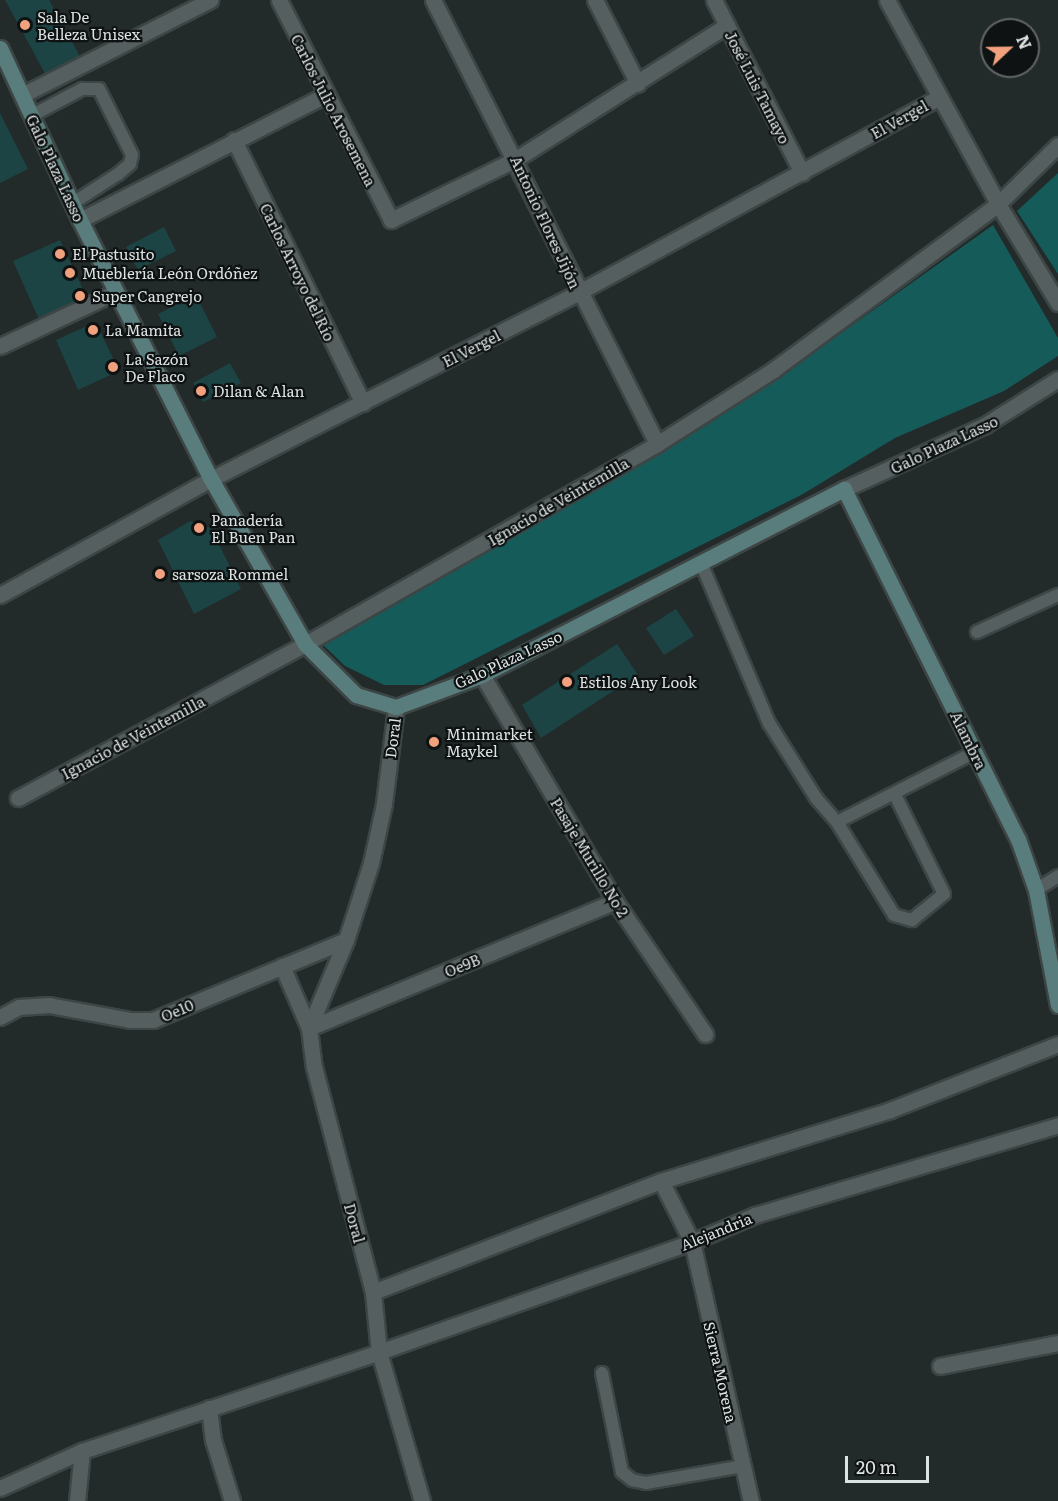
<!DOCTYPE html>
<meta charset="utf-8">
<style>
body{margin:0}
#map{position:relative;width:1058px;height:1501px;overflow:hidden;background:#222a2a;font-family:Literata,serif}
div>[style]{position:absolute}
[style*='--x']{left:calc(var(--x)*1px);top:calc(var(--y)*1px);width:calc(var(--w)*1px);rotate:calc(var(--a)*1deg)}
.green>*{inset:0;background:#155b5a}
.building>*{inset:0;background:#1d4444}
.roads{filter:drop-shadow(2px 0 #3d4545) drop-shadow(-2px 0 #3d4545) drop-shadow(0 2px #3d4545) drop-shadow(0 -2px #3d4545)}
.lane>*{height:12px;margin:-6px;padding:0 6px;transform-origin:6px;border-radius:6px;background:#565f5f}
.street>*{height:15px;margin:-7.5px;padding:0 7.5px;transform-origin:7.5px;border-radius:7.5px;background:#565f5f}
.secondary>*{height:15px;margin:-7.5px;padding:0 7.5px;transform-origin:7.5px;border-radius:7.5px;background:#597d7c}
.dots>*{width:16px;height:16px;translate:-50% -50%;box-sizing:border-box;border:3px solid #0e1212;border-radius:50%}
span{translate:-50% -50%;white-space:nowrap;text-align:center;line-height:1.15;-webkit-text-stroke:4.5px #0e1212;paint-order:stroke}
.poi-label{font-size:15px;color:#dde2e2}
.left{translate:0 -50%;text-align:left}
.street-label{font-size:15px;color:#dde2e2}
.north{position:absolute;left:980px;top:18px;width:60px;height:60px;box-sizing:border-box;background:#0e1212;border:2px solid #616565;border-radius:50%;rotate:68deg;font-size:16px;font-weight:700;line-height:24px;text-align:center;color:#dde2e2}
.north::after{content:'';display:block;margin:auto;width:21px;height:27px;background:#f2a17e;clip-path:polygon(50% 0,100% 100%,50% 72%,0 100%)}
.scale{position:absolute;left:845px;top:1456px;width:84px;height:27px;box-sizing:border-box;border:3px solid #dde2e2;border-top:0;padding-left:8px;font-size:18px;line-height:21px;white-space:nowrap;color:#dde2e2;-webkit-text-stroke:4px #0e1212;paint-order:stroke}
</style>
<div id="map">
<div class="green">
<i style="clip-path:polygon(1058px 173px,1058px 274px,1017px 211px)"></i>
<i style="clip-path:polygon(993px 225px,1058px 338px,1058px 356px,1004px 391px,895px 438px,803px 494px,423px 685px,384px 685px,345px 666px,319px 641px,771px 383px)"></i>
</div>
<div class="building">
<i style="clip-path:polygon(5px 0,49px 0,82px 60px,48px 79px)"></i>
<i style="clip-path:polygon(0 113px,28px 169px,0 183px)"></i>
<i style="clip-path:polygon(164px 227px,176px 251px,138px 270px,126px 247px)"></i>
<i style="clip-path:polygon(60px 240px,89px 302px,41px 324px,13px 261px)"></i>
<i style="clip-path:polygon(196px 295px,217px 337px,179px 356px,158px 314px)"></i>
<i style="clip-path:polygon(96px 322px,119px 371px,78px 390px,56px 340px)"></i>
<i style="clip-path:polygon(230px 363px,241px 383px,203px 402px,193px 383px)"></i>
<i style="clip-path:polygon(190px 521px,211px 528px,241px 589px,194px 614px,158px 540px)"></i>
<i style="clip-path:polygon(676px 609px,694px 636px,664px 655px,646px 628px)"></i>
<i style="clip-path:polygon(617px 644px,638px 675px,541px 738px,522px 705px)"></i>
</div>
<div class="roads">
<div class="lane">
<i style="--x:31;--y:116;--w:58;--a:-27.9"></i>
<i style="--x:82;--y:89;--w:17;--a:0"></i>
<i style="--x:99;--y:89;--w:74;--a:63.4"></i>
<i style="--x:132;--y:155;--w:9;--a:103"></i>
<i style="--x:130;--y:164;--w:16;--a:140"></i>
<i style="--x:118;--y:174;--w:54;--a:147.2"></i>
<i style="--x:701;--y:563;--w:174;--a:67"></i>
<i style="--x:769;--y:723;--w:89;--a:57.9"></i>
<i style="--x:816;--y:798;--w:32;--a:49"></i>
<i style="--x:837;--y:822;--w:155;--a:-26.9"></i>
<i style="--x:977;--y:632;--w:89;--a:-24.6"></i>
<i style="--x:837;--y:822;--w:109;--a:58.5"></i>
<i style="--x:894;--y:915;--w:19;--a:16"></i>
<i style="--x:912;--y:920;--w:41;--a:-39.1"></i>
<i style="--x:944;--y:894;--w:110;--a:-116.3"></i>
<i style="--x:1036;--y:890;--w:26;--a:-32"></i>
<i style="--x:602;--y:1373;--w:101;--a:78.6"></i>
<i style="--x:622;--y:1472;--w:13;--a:39"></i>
<i style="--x:632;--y:1480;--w:14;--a:12"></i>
<i style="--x:646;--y:1483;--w:98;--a:-9.9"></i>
</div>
<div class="street">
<i style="--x:279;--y:0;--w:247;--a:63"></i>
<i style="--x:391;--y:220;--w:139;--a:-26"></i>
<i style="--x:516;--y:159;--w:250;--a:-32.4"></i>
<i style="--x:433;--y:0;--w:497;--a:63.2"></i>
<i style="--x:595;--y:0;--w:94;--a:62.9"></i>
<i style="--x:714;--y:0;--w:194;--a:63"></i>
<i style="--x:887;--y:0;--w:232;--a:61.4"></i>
<i style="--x:998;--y:204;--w:116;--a:58.8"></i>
<i style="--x:22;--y:95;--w:211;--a:-26.8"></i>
<i style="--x:234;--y:140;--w:293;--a:63.9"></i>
<i style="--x:80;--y:220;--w:275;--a:-27"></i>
<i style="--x:0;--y:346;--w:128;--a:-25"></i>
<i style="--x:844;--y:489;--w:155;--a:-24.4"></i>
<i style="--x:985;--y:425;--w:86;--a:-32.2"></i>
<i style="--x:0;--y:595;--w:241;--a:-28.8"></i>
<i style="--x:211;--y:479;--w:413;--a:-26.9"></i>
<i style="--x:579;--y:292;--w:409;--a:-28.4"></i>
<i style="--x:482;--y:675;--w:262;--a:59.5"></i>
<i style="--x:615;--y:901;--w:161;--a:55.9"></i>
<i style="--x:396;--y:707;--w:98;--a:97.1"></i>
<i style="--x:384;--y:804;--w:60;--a:102.4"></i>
<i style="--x:371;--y:863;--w:81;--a:108"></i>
<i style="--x:346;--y:940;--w:95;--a:112.8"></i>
<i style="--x:309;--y:1028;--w:39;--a:83"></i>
<i style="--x:314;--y:1067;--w:233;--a:75.3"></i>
<i style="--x:373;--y:1292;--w:60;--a:84.3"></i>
<i style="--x:379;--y:1352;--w:155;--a:73.9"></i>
<i style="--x:18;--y:798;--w:326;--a:-28.2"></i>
<i style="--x:305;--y:644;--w:405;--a:-29.6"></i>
<i style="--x:657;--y:444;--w:138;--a:-32.5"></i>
<i style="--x:773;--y:370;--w:280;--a:-36.4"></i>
<i style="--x:998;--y:204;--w:84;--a:-44.5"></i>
<i style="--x:282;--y:966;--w:68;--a:66.5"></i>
<i style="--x:309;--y:1028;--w:331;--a:-22.5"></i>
<i style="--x:0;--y:1017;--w:21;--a:-28"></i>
<i style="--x:19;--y:1007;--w:30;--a:-4"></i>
<i style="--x:49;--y:1005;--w:82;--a:10.5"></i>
<i style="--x:130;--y:1020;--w:23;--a:0"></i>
<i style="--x:153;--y:1020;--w:209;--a:-22.5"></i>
<i style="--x:661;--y:1181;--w:68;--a:63.1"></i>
<i style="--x:692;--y:1242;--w:266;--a:77.2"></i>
<i style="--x:373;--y:1292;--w:309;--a:-21.1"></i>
<i style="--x:661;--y:1181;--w:240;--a:-17.2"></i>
<i style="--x:890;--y:1110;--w:180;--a:-21.4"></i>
<i style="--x:940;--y:1366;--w:120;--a:-11"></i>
<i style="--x:209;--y:1408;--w:32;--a:83"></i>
<i style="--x:213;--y:1440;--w:64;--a:72.7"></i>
<i style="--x:0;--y:1488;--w:90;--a:-24.3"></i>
<i style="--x:82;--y:1451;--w:313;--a:-18.4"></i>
<i style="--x:379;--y:1352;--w:332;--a:-19.4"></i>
<i style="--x:692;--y:1242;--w:69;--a:-23.2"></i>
<i style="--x:755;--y:1215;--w:316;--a:-16.5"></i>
<i style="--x:77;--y:1501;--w:50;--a:-84.3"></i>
</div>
<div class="secondary">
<i style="--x:0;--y:48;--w:190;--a:65.1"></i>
<i style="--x:80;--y:220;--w:290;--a:63.2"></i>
<i style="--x:211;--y:479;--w:190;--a:60.3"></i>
<i style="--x:305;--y:644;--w:72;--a:45"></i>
<i style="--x:356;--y:695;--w:42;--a:16.7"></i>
<i style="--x:396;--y:707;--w:92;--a:-20.4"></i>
<i style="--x:482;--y:675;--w:407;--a:-27.2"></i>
<i style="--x:844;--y:489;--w:391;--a:63.6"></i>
<i style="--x:1018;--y:839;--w:54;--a:70.6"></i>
<i style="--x:1036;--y:890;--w:117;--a:79.2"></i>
</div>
</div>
<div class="dots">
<i style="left:25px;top:25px;background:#f2a17e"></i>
<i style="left:60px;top:254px;background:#f2a17e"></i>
<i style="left:70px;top:273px;background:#f2a17e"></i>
<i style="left:80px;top:296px;background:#f2a17e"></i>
<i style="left:93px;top:330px;background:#f2a17e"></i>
<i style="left:113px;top:367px;background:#f2a17e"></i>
<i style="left:201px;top:391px;background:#f2a17e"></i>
<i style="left:199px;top:528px;background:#f2a17e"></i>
<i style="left:160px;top:574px;background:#f2a17e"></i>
<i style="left:567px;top:682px;background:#f2a17e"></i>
<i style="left:434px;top:742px;background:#f2a17e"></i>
</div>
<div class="poi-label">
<span class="left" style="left:37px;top:25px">Sala De<br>Belleza Unisex</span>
<span class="left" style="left:72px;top:254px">El Pastusito</span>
<span class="left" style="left:82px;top:273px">Mueblería León Ordóñez</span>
<span class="left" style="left:92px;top:296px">Super Cangrejo</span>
<span class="left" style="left:105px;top:330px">La Mamita</span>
<span class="left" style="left:125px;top:367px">La Sazón<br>De Flaco</span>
<span class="left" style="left:213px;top:391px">Dilan &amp; Alan</span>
<span class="left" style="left:211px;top:528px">Panadería<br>El Buen Pan</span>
<span class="left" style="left:172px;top:574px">sarsoza Rommel</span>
<span class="left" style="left:579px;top:682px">Estilos Any Look</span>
<span class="left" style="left:446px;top:742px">Minimarket<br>Maykel</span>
</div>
<div class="street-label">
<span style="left:758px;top:87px;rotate:63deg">José Luis Tamayo</span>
<span style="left:334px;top:110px;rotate:63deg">Carlos Julio Arosemena</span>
<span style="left:899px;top:119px;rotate:-29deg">El Vergel</span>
<span style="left:56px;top:168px;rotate:65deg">Galo Plaza Lasso</span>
<span style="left:546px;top:222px;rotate:65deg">Antonio Flores Jijón</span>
<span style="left:298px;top:272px;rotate:64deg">Carlos Arroyo del Río</span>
<span style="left:471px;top:348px;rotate:-27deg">El Vergel</span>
<span style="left:944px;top:444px;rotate:-25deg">Galo Plaza Lasso</span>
<span style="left:558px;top:501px;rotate:-30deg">Ignacio de Veintemilla</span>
<span style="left:508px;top:659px;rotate:-25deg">Galo Plaza Lasso</span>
<span style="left:133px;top:737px;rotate:-28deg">Ignacio de Veintemilla</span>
<span style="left:392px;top:738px;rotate:-83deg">Doral</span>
<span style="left:969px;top:740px;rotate:64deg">Alambra</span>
<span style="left:590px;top:857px;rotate:59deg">Pasaje Murillo No 2</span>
<span style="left:462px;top:965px;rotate:-22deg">Oe9B</span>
<span style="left:177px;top:1010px;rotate:-23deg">Oe10</span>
<span style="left:355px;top:1223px;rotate:75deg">Doral</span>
<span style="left:716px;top:1231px;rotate:-22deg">Alejandria</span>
<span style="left:721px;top:1372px;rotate:77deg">Sierra Morena</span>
</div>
<div class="north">N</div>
<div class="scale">20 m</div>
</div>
